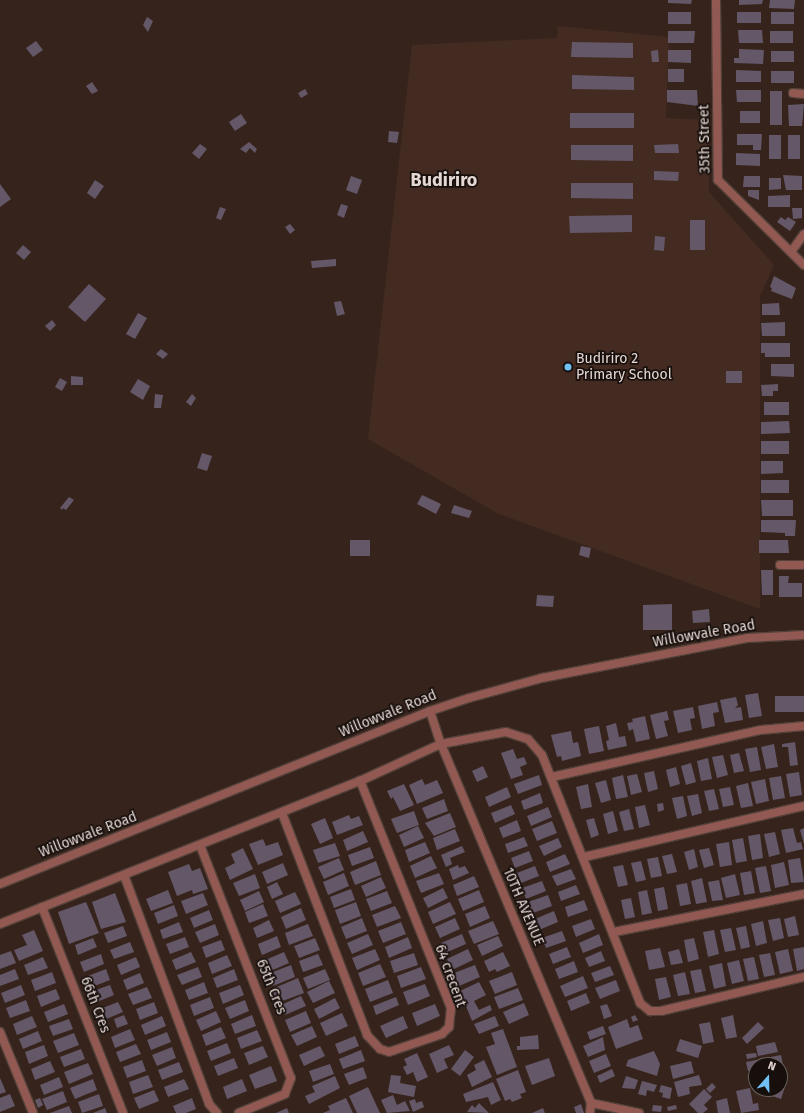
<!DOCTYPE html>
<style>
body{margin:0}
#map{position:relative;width:804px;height:1113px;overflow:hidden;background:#36241c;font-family:"Fira Sans",sans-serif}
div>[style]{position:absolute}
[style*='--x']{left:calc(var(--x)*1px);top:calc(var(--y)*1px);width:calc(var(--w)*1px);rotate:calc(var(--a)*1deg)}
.built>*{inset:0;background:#442b21}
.building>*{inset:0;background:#645768}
.roads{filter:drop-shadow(1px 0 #524139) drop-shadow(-1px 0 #524139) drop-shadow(0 1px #524139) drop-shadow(0 -1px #524139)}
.minor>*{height:8px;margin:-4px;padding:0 4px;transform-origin:4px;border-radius:4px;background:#915952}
.tertiary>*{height:8px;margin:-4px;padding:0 4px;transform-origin:4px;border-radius:4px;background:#915952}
.dots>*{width:11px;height:11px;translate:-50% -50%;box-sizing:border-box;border:2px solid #170f0c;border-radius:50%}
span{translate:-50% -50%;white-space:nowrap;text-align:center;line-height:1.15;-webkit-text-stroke:3.5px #170f0c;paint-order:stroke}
.street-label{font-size:14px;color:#e5d8d3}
.poi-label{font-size:14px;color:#e5d8d3}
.left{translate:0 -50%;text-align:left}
.district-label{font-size:18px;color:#e5d8d3;font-weight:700}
.north{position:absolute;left:748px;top:1057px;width:40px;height:40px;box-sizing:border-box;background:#170f0c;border:1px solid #695f5c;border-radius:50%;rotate:20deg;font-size:11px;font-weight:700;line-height:16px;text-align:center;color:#e5d8d3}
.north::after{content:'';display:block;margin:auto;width:14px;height:18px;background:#72c1f5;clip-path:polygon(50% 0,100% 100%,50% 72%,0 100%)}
</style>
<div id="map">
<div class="built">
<i style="clip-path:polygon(558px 26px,669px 37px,666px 118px,709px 120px,709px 192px,774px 265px,760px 296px,760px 609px,499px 514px,368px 439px,412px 45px,557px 38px)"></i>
</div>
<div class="building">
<i style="clip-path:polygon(668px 0,692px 0,691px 4px,668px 3px)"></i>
<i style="clip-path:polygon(739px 0,763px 0,762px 4px,739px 5px)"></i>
<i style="clip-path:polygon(770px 0,795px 0,794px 9px,769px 8px)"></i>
<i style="clip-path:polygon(668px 12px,691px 12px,691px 24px,668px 24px)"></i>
<i style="clip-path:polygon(737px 12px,761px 12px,761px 23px,737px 23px)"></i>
<i style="clip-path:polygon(771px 12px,794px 12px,794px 24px,771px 24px)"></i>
<i style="clip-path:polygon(147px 17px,153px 21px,148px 32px,143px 25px)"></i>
<i style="clip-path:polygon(738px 30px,762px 30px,763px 43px,739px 43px)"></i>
<i style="clip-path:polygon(668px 31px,695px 31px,694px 43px,668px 43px)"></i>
<i style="clip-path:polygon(770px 31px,793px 31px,793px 43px,770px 43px)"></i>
<i style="clip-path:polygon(36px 41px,43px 50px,33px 57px,26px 48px)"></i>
<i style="clip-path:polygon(572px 42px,633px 43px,633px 58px,571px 57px)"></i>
<i style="clip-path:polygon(739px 49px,764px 50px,763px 64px,734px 63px,734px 58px,739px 58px)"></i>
<i style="clip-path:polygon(658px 50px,659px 62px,652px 62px,651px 51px)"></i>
<i style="clip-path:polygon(668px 50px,691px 50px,691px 63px,668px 62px)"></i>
<i style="clip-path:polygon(771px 51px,794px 51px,794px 62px,771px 62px)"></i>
<i style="clip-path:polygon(668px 69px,684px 69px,684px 82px,668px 82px)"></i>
<i style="clip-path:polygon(736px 70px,761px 71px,761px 82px,736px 82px)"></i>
<i style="clip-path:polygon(771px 71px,794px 71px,794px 83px,771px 83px)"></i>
<i style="clip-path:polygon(572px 75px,634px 77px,634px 90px,572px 89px)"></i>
<i style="clip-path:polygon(92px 82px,98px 91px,92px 94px,86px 86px)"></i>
<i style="clip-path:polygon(305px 89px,308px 94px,301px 98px,298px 93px)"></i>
<i style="clip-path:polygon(667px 90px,697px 90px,698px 106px,667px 102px)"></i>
<i style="clip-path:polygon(736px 90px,761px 90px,761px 102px,737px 102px)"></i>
<i style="clip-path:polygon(770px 91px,782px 91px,782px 125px,770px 125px)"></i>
<i style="clip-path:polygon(804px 104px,802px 126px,789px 126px,788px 105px)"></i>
<i style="clip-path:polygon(740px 111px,760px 111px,760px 123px,740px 123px)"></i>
<i style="clip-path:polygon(570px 113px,634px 113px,634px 128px,570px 128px)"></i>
<i style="clip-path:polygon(241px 114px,247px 123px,235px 131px,229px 122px)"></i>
<i style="clip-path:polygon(389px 131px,399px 132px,397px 143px,388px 142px)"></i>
<i style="clip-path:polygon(737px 134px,762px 134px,761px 150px,753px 150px,753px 145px,737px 145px)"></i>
<i style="clip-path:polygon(769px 135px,781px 135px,781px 159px,769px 159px)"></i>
<i style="clip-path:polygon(788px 135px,800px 135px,800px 159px,788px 159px)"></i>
<i style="clip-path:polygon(249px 142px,257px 149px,255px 153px,250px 148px,246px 153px,240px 149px)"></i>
<i style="clip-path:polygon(200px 144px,207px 149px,199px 159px,192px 153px)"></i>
<i style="clip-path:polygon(678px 144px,679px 153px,655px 153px,654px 145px)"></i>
<i style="clip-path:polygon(571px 145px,633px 145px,633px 161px,571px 160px)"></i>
<i style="clip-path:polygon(736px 153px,760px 154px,760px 166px,736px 165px)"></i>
<i style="clip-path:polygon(654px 171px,679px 172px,678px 181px,654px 180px)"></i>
<i style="clip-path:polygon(783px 175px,802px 176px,802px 190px,786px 190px)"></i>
<i style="clip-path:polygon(351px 176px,362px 180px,357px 194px,346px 190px)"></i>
<i style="clip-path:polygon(744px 176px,760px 176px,760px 187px,743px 187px)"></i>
<i style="clip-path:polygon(769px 178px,781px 178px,781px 189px,769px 190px)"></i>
<i style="clip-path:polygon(95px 180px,104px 186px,95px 199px,87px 193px)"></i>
<i style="clip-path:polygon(571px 183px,633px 183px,633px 199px,571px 198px)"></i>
<i style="clip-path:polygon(0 184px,11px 199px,0 207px)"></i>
<i style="clip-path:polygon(748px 190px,759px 190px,759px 200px,748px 196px)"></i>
<i style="clip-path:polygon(790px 195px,790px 207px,768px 207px,768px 196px)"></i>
<i style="clip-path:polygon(341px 204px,348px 206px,344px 218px,337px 215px)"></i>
<i style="clip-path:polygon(220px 207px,226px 209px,221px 220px,216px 218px)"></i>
<i style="clip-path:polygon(792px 208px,802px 208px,802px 218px,793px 219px)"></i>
<i style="clip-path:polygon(632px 215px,632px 232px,570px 233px,569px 216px)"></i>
<i style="clip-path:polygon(781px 217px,785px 220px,788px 217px,796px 222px,790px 231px,777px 222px)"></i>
<i style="clip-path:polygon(690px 220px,705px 220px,705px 250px,690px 250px)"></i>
<i style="clip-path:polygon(290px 224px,295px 230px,290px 234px,285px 227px)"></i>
<i style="clip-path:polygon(655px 236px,665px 237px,664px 251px,654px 250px)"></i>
<i style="clip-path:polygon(23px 245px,31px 252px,24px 260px,16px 253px)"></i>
<i style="clip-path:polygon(336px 259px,336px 266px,312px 268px,311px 261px)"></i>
<i style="clip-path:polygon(774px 276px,796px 288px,792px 299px,771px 291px,772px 288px,770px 287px)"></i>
<i style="clip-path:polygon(89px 284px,106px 299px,85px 322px,68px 307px)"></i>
<i style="clip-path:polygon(341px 301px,345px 314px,337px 316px,334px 302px)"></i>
<i style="clip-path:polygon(779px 303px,780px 315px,762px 315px,762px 304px)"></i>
<i style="clip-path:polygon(138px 313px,147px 318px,135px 339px,126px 334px)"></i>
<i style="clip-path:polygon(52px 320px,56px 325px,50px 331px,45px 326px)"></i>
<i style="clip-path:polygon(785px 322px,785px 336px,762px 336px,761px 323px)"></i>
<i style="clip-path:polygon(761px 343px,790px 343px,790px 357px,765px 357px,765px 353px,761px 353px)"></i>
<i style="clip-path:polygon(161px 349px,168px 354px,163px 359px,156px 354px)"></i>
<i style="clip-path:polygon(771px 364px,794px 364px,794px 377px,771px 376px)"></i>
<i style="clip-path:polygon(726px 371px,742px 371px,742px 383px,726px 383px)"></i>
<i style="clip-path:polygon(71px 376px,83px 377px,83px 385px,71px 385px)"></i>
<i style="clip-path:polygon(60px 378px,67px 382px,62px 391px,55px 387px)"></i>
<i style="clip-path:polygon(138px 379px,150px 386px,143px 400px,130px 392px)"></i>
<i style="clip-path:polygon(778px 384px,778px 391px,773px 391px,773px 396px,762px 396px,761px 385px)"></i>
<i style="clip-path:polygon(155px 394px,163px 395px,161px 408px,154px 408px)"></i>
<i style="clip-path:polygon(192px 394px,196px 398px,191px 406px,186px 402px)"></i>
<i style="clip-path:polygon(764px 402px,789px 402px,789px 415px,764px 415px)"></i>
<i style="clip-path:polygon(789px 421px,790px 433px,761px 434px,761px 422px)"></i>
<i style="clip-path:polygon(761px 441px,789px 441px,789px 454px,761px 454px)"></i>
<i style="clip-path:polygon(202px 453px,212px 456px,207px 471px,197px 468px)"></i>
<i style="clip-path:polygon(761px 461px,783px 461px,783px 473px,761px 474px)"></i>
<i style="clip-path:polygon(761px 480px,789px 480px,789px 493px,761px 493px)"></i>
<i style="clip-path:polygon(422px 495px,441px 504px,436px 514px,417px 504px)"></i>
<i style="clip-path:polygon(69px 497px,74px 500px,66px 510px,63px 508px,62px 510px,60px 508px)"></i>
<i style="clip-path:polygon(761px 500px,793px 500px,793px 516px,762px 516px)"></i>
<i style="clip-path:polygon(454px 505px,472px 511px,469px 518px,451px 513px)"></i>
<i style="clip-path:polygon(761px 520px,796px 520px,795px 536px,785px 536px,785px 533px,761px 532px)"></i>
<i style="clip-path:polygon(350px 540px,370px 540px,370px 556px,350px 556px)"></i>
<i style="clip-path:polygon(759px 540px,788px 540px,789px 553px,759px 553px)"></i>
<i style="clip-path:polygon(581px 546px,591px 548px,589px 558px,579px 555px)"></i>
<i style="clip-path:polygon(761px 570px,773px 570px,773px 595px,762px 595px)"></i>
<i style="clip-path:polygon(779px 576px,789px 576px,788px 583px,802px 583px,802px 597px,779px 597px)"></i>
<i style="clip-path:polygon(537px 595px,554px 596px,553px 607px,536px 606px)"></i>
<i style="clip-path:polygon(672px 604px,672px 630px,643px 630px,643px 605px)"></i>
<i style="clip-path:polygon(709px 609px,710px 622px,693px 623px,692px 611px)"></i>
<i style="clip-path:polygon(758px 693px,762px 716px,749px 718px,745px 695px)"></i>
<i style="clip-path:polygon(775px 696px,804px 696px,804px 712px,775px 712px)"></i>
<i style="clip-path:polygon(736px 697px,738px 705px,735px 708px,741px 707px,743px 720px,725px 723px,720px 700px)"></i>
<i style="clip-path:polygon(717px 702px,719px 712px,713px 713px,715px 726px,702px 729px,698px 706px)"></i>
<i style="clip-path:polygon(693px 707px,695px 718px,690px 719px,692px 730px,678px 733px,673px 711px)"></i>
<i style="clip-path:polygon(667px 711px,669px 720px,664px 721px,668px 736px,656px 739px,650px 715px)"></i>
<i style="clip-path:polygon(645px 716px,650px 739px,636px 742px,633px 729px,629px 731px,627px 723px,633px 722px,632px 719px)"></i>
<i style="clip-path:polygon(616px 723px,619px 737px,625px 736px,627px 746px,608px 750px,606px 741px,609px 740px,606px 726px)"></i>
<i style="clip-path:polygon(599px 726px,604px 751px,589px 754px,584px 729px)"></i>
<i style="clip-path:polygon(571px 731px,573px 743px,578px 742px,581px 756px,562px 761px,561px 756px,557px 757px,551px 735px)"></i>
<i style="clip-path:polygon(795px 742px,798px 765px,790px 766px,788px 747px,782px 747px,782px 744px)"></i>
<i style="clip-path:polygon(774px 744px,778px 767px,766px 769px,761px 747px)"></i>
<i style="clip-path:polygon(757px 747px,761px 770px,750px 772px,745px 749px)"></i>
<i style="clip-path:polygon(513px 749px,517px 759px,524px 757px,527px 764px,520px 767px,523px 775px,511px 779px,501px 753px)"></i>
<i style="clip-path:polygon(739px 753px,744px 771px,734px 773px,730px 755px)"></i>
<i style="clip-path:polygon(723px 755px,728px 775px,717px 778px,712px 757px)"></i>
<i style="clip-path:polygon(708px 758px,712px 779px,701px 781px,697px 761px)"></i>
<i style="clip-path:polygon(691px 763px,696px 782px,686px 785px,681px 766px)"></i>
<i style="clip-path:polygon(483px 766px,488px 777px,477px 782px,472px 771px)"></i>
<i style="clip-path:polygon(676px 767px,680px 784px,670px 787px,666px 770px)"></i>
<i style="clip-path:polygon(654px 771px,658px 789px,648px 792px,644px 773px)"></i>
<i style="clip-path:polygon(799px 772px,802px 795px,790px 797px,786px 774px)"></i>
<i style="clip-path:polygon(637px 774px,642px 792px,631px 795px,627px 776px)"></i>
<i style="clip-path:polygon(539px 775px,542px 785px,518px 794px,514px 784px)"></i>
<i style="clip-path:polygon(623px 775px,628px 797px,616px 799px,612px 778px)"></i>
<i style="clip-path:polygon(781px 776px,785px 798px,773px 800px,769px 778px)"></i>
<i style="clip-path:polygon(422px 779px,425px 785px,437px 780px,443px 793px,417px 804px,409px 785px)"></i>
<i style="clip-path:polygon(765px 779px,769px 801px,756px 804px,751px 782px)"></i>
<i style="clip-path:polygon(606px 780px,611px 800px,601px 803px,595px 783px)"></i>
<i style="clip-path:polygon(748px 783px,753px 806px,741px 808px,736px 786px)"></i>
<i style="clip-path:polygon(404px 784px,414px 805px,400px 811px,393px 797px,391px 799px,387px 791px)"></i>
<i style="clip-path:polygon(588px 784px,592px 807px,581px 809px,576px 787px)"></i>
<i style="clip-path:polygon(507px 787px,511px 797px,489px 807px,485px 797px)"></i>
<i style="clip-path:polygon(730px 787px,734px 805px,723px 807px,719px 789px)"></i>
<i style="clip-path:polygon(714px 789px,719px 809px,709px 811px,704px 791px)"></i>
<i style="clip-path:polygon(540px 793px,543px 803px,524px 810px,521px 801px)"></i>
<i style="clip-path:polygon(698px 794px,702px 813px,692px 816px,687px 796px)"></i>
<i style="clip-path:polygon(683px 796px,687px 816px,677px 819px,672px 798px)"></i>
<i style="clip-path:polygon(444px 799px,448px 811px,427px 819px,422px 808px)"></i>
<i style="clip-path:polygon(663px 803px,664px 810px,658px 812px,657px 804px)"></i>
<i style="clip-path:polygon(511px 805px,515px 814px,495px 823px,491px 813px)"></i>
<i style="clip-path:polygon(645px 805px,650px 825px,639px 828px,635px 807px)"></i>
<i style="clip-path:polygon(548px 807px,552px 817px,531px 826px,527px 816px)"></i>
<i style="clip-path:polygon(629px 809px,634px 829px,624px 831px,619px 812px)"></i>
<i style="clip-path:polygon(414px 811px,419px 825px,397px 833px,391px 819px)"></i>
<i style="clip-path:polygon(613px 811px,618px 831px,608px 834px,603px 814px)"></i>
<i style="clip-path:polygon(450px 813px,456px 827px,434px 836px,425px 823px)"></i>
<i style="clip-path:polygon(349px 815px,351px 819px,359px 816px,363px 825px,337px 835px,332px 822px)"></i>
<i style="clip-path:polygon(325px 818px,333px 838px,320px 844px,311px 824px)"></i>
<i style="clip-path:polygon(594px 818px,599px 835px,591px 838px,586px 820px)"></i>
<i style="clip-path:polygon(517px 820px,521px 831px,503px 838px,499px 828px)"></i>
<i style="clip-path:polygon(552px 821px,557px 833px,537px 841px,532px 829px)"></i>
<i style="clip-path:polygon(418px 826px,424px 838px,404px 847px,399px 835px)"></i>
<i style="clip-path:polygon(793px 828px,797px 843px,801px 842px,803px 849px,786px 853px,781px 830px)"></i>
<i style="clip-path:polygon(804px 828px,804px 844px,800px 830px)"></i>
<i style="clip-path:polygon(455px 829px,460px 841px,437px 850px,433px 838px)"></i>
<i style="clip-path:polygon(363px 831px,368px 842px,347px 851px,343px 840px)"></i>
<i style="clip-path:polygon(775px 832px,780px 854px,769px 857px,764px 834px)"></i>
<i style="clip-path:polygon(760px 834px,763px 858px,752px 860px,748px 836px)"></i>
<i style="clip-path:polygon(524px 837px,528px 846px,508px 853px,505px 844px)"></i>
<i style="clip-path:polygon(558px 838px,562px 847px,544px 856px,539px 846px)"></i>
<i style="clip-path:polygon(743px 838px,747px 861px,736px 863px,732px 840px)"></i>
<i style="clip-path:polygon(263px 839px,266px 846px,278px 842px,283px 855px,258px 865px,249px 844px)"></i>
<i style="clip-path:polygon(425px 842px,430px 853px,409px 862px,405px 850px)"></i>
<i style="clip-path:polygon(729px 842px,732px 865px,720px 867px,716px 844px)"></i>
<i style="clip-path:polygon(335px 843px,340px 856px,318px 863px,313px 850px)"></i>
<i style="clip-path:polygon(462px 846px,465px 852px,450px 858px,452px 864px,446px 867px,441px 855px)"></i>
<i style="clip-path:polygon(370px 847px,374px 858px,352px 866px,348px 855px)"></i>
<i style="clip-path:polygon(243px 848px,253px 869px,230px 880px,225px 868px,235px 863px,231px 854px)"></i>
<i style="clip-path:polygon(709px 848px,714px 865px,704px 868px,699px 850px)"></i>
<i style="clip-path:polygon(694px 849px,698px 867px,689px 870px,684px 852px)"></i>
<i style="clip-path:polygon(529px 851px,533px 861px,515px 868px,511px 858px)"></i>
<i style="clip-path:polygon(565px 854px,570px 864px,550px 872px,546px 862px)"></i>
<i style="clip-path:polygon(672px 854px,677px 872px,667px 874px,662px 856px)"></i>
<i style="clip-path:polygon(431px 856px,437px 868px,415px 878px,410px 866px)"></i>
<i style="clip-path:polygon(658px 857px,662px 876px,651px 878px,647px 859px)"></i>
<i style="clip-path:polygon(339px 858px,344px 870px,324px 879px,318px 867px)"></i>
<i style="clip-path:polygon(800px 858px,804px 882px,791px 883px,788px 860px)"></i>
<i style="clip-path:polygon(376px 861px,381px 875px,355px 885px,350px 872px)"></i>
<i style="clip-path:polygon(641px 861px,646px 880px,636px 882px,631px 863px)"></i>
<i style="clip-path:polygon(784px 862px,789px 885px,775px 888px,771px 865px)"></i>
<i style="clip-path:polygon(283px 863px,288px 875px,267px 884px,262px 872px)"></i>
<i style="clip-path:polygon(189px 864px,192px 871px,200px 868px,208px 889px,193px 894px,192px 890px,177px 896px,168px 872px)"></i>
<i style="clip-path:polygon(458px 865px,459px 868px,465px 866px,469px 873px,453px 880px,449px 869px)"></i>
<i style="clip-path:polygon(623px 865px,628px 885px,618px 887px,613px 867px)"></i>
<i style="clip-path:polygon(535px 866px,539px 876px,521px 883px,517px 873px)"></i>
<i style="clip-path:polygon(766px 866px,771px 891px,760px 893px,755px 868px)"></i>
<i style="clip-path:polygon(571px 869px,576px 879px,557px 886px,552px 876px)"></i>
<i style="clip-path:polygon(751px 871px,755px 893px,744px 895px,740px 873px)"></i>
<i style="clip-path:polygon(344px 873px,349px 886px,328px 895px,323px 882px)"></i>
<i style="clip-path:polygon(439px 873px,444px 884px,421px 893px,416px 881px)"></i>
<i style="clip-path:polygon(255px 874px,260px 888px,239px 896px,233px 883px)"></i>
<i style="clip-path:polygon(735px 874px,740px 895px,726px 898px,721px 878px)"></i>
<i style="clip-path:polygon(474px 876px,479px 887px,457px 896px,453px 885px)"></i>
<i style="clip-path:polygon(381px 877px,386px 888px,366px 897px,361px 886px)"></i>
<i style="clip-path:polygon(702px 878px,707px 902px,696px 904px,691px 881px)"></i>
<i style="clip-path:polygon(719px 880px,723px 900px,712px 901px,708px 882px)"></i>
<i style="clip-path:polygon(542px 881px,546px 891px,526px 899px,522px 888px)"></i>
<i style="clip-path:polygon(277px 882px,283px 894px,272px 899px,267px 887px)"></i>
<i style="clip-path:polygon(687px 883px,691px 904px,680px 906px,676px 885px)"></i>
<i style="clip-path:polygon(576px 885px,580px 894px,561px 901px,558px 892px)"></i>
<i style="clip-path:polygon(664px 887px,668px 909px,658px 911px,654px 889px)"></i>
<i style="clip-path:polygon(443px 888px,448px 898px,428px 908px,423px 898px)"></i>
<i style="clip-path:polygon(351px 889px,355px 900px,334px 908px,330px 897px)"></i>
<i style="clip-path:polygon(168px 890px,173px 903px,151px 911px,146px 899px)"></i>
<i style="clip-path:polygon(479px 890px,484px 902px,463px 911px,458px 899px)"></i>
<i style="clip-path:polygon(647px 890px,652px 913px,642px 915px,638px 892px)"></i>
<i style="clip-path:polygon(259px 891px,264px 902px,245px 911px,240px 900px)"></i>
<i style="clip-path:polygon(387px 891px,392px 903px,371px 911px,366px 899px)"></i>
<i style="clip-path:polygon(295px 892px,301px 904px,280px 913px,275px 901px)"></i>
<i style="clip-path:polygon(115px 893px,126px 922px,101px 929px,92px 902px)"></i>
<i style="clip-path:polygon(203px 893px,208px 905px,186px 914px,181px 901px)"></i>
<i style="clip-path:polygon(548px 895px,552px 906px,533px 913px,528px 902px)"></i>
<i style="clip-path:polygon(631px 898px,635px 917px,625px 919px,621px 900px)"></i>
<i style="clip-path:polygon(584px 900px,588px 910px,568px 917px,565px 907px)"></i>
<i style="clip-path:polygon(86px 902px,99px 933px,69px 944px,58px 912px)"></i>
<i style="clip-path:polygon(356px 902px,361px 916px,340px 924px,335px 910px)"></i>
<i style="clip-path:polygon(450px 902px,456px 914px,433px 924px,428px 912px)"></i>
<i style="clip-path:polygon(263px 904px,268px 916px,249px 923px,245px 912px)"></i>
<i style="clip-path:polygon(174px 905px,178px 916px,158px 924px,154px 913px)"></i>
<i style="clip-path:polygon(395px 906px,401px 918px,377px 927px,372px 915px)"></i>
<i style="clip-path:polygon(485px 906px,490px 918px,470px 927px,465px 914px)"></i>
<i style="clip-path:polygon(301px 908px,306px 920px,286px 929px,281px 917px)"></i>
<i style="clip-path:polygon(209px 910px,213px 920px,194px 928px,190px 918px)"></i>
<i style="clip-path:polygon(554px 911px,558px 922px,539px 930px,535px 919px)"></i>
<i style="clip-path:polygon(795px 916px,799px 935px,788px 937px,784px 919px)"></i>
<i style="clip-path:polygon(362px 918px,367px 931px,346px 939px,341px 927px)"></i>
<i style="clip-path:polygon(455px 918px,460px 929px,440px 938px,435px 927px)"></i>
<i style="clip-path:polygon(780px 918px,784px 938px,773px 941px,768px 920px)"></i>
<i style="clip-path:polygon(591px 919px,595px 929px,576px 937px,572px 926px)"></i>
<i style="clip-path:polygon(269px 920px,274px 931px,257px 938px,253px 928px)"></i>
<i style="clip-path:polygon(493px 921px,499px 934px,474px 944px,468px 931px)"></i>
<i style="clip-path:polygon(763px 921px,767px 943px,756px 946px,751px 924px)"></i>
<i style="clip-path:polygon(179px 922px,183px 932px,163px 939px,160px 930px)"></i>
<i style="clip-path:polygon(401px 922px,406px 934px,383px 943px,378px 931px)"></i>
<i style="clip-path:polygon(215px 924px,219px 935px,200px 943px,195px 932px)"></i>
<i style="clip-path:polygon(308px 924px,313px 936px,289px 945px,285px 933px)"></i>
<i style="clip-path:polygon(123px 926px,127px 936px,108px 943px,104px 933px)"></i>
<i style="clip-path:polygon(746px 926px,750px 947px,741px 949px,736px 928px)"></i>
<i style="clip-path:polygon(731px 928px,736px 950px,725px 952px,720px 930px)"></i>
<i style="clip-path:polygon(34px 930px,43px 951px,19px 961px,14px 950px,27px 945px,22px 935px)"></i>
<i style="clip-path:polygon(714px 930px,719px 954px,708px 957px,703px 932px)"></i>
<i style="clip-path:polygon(562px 931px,566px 941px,546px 948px,542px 938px)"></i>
<i style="clip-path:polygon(368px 934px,373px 945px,352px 954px,347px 943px)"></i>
<i style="clip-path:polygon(462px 934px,466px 944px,445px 953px,441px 943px)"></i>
<i style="clip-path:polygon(599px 934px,603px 945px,583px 953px,579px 943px)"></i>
<i style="clip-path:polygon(277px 936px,281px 947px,262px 955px,258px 944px)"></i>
<i style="clip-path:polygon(498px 936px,503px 946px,482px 956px,477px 945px)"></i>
<i style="clip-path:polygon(185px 937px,189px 947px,170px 954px,166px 944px)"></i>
<i style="clip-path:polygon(408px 937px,412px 948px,389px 958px,385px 947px)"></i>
<i style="clip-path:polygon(93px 938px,97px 947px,78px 955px,75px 945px)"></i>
<i style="clip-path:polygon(315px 938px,320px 950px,299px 958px,294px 946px)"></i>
<i style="clip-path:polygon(694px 938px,699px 959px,688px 962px,684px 940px)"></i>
<i style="clip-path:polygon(221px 940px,225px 950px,206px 958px,202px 947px)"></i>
<i style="clip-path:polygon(130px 942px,134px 952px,114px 959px,110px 950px)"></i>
<i style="clip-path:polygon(567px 947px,571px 957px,553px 964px,549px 954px)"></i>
<i style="clip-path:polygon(804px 947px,804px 969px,797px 971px,793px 949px)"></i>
<i style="clip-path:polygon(660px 948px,665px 967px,649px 970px,645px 951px)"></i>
<i style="clip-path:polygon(375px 949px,380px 960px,357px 970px,352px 958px)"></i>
<i style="clip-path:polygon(468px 949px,473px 960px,452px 970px,447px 959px)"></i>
<i style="clip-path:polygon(679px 949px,683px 963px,671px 965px,668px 952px)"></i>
<i style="clip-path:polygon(788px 949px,793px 971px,780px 974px,775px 952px)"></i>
<i style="clip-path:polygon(11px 951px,16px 963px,0 969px,0 955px)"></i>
<i style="clip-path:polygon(601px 951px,605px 961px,589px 967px,585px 958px)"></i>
<i style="clip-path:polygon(191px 952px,196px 962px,176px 970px,172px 960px)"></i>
<i style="clip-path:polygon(284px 952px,289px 963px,268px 972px,263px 961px)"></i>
<i style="clip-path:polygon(503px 952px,510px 966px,497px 972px,495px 969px,489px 972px,484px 961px)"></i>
<i style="clip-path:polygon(414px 953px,418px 965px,394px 973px,390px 961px)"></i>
<i style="clip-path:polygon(770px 953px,775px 975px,764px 977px,759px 955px)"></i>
<i style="clip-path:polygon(101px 954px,104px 964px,84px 972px,80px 962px)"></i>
<i style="clip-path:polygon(318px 954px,323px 965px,303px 972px,299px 961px)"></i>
<i style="clip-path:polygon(227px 955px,232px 966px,212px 974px,208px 963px)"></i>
<i style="clip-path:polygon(43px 957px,48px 968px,28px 975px,24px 965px)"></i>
<i style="clip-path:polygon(136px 957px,140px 967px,121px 975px,117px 965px)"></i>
<i style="clip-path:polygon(754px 957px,759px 979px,748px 981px,743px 959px)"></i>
<i style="clip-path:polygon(739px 960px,744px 981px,732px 984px,727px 963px)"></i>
<i style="clip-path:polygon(574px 961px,578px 972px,559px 979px,555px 969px)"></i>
<i style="clip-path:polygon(722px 963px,726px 986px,714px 989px,709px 966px)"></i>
<i style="clip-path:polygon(380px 964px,386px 977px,363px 986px,358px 973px)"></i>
<i style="clip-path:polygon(291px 965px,295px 977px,273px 986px,268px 974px)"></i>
<i style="clip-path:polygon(475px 965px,480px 977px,459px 986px,454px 973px)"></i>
<i style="clip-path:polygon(610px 966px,614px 975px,595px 982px,591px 973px)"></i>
<i style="clip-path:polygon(198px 967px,202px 977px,182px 985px,177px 975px)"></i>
<i style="clip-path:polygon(421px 967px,426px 979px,401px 988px,397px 976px)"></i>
<i style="clip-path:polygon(15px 969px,19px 979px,0 986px,0 975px)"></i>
<i style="clip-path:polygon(106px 969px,110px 980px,92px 987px,88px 976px)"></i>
<i style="clip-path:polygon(234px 969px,238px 980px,217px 988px,213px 978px)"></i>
<i style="clip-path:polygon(325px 969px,330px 980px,308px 989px,303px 978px)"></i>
<i style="clip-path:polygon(701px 969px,706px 991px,695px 993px,690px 971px)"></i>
<i style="clip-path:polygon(52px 972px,56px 983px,35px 991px,31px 980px)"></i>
<i style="clip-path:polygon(512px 972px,517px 985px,495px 994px,489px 981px)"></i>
<i style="clip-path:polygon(685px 972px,690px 994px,678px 996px,673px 975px)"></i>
<i style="clip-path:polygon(140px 973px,144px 983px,127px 990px,123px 980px)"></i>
<i style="clip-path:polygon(583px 976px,588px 988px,565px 997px,560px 986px)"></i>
<i style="clip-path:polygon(666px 977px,671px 997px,659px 1000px,655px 979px)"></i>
<i style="clip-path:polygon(298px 978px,304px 993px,277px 1003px,272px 989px)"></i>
<i style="clip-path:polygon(388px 980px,393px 993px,370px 1002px,365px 989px)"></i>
<i style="clip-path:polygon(616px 980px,620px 991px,600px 999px,595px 988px)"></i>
<i style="clip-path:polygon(329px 981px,335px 993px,313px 1003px,307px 992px)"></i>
<i style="clip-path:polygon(204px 982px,208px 993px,189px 1000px,185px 990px)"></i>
<i style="clip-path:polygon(479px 982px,486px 995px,474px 1001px,479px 1010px,490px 1005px,492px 1010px,472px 1021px,460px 991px)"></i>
<i style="clip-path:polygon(425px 984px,430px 996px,408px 1005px,403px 992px)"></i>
<i style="clip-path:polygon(21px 985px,25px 995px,5px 1003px,1px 993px)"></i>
<i style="clip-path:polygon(110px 985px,114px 995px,97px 1002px,93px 991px)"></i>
<i style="clip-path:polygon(240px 985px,244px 995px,223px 1004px,219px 993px)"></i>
<i style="clip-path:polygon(147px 987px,152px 998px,133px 1005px,128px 994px)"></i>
<i style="clip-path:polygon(518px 988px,523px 1000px,499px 1009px,494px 997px)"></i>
<i style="clip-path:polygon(56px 989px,60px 999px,41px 1007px,37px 996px)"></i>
<i style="clip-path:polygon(586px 993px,590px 1003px,571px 1011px,567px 1001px)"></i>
<i style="clip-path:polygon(301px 996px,306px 1006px,285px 1015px,281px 1005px)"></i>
<i style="clip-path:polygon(210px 997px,214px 1008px,194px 1016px,190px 1005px)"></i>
<i style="clip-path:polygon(396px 997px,399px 1005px,376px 1015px,373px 1006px)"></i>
<i style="clip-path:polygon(335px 998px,340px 1008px,319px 1019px,314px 1009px)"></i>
<i style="clip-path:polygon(26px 1000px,30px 1011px,10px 1018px,6px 1008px)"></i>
<i style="clip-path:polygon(245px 1000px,249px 1011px,230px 1019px,225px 1008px)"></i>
<i style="clip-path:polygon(118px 1002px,123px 1012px,104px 1020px,100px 1009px)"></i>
<i style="clip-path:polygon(154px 1002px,158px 1013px,140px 1020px,136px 1009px)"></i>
<i style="clip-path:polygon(524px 1003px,529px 1015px,509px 1024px,503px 1012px)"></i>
<i style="clip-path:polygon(64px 1004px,68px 1014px,48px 1022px,44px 1012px)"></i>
<i style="clip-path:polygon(435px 1004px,440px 1016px,417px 1026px,412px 1013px)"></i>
<i style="clip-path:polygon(607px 1004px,612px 1016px,604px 1019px,600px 1006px)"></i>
<i style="clip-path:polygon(216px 1011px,221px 1022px,201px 1031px,196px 1020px)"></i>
<i style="clip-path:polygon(306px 1011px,311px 1023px,290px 1032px,285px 1020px)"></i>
<i style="clip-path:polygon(342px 1013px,348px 1026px,326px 1036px,320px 1023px)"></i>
<i style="clip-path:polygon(124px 1015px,128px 1024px,117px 1028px,114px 1019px)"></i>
<i style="clip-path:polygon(252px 1015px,256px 1026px,235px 1034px,231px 1024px)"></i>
<i style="clip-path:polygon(635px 1015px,638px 1020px,633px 1022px,631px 1017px)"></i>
<i style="clip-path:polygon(733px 1015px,737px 1037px,726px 1039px,721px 1018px)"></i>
<i style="clip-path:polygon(32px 1016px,37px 1027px,17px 1035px,13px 1024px)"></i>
<i style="clip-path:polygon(162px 1016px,166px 1026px,145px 1035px,141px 1025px)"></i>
<i style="clip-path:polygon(403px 1016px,408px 1028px,386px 1038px,380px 1026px)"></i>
<i style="clip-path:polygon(495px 1016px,499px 1026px,479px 1034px,474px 1024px)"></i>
<i style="clip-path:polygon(69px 1019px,73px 1029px,53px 1036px,49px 1026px)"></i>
<i style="clip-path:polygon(627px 1019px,630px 1028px,638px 1025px,643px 1039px,616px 1049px,608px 1027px)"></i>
<i style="clip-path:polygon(710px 1022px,714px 1042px,703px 1044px,699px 1024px)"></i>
<i style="clip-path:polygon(758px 1022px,764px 1028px,747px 1044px,742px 1038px)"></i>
<i style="clip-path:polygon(312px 1026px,317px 1037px,297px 1046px,291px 1035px)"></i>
<i style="clip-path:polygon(603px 1026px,606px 1034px,590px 1040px,587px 1032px)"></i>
<i style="clip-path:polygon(221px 1027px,226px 1038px,206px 1046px,202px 1035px)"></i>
<i style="clip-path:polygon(130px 1029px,135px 1040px,115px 1048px,111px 1037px)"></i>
<i style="clip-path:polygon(503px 1029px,517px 1067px,497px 1075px,486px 1047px,495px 1044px,491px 1033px)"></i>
<i style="clip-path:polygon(257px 1030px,262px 1041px,241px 1049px,237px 1038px)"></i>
<i style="clip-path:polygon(38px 1031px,42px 1041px,23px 1049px,19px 1039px)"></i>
<i style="clip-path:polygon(167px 1032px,171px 1042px,151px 1050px,147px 1040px)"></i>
<i style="clip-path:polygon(74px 1033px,79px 1045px,58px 1053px,53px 1041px)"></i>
<i style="clip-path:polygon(538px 1035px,539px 1049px,517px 1050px,517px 1046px,520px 1046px,520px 1037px)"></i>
<i style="clip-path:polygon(355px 1036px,359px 1046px,339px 1054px,335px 1044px)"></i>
<i style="clip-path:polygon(603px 1037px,605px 1050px,588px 1057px,583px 1046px)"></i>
<i style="clip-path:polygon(680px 1039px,702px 1046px,698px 1058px,676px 1051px)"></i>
<i style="clip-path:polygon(775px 1042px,778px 1052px,758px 1056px,756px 1046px)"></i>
<i style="clip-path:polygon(227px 1043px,231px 1053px,211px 1061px,207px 1051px)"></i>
<i style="clip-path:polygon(136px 1044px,141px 1054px,120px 1062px,116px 1052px)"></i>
<i style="clip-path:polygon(44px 1045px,48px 1056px,29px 1064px,25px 1052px)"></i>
<i style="clip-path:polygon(449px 1045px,454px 1055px,444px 1059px,448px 1068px,437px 1073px,429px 1054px)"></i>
<i style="clip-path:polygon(263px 1046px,268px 1057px,249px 1065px,244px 1053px)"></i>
<i style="clip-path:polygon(320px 1046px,325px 1056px,304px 1066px,299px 1055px)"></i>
<i style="clip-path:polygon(172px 1047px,176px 1058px,157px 1066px,152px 1055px)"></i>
<i style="clip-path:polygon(81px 1049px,85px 1059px,64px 1067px,60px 1057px)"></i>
<i style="clip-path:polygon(361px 1050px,365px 1061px,343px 1069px,339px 1059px)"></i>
<i style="clip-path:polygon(465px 1050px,474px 1057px,460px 1076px,451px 1069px)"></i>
<i style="clip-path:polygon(654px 1051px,660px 1064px,657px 1076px,626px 1066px,628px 1060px)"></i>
<i style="clip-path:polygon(417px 1053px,428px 1077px,417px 1082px,413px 1072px,407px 1075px,403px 1067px,407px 1065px,404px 1059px)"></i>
<i style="clip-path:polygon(756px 1053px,757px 1057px,747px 1059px,746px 1054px)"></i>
<i style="clip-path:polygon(606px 1054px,611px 1066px,594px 1073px,589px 1061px)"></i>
<i style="clip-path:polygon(781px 1055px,784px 1070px,780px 1071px,780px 1065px,756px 1065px,756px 1069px,748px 1071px,746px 1062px)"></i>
<i style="clip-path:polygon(234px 1058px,238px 1068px,218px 1076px,214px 1066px)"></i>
<i style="clip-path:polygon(549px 1058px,555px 1076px,532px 1085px,525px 1066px)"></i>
<i style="clip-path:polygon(142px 1060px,146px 1071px,127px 1078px,123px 1067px)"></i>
<i style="clip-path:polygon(484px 1060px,492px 1077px,472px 1087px,467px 1075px,476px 1070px,474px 1065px)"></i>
<i style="clip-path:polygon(50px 1061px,55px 1072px,35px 1080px,31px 1069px)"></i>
<i style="clip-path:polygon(691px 1061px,694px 1073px,673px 1079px,670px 1066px)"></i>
<i style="clip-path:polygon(179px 1062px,183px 1072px,162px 1080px,158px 1070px)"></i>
<i style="clip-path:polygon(88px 1063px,93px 1074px,69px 1084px,64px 1072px)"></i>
<i style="clip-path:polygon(330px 1064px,334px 1074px,313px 1082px,309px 1071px)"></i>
<i style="clip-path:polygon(271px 1066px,277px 1081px,255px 1089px,249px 1075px)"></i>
<i style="clip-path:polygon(363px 1067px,367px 1078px,349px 1085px,344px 1074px)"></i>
<i style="clip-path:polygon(612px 1069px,615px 1076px,600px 1083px,597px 1076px)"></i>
<i style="clip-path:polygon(518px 1070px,526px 1092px,520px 1094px,522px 1098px,512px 1102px,510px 1099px,505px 1101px,496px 1079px)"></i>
<i style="clip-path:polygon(148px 1075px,153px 1087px,133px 1094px,129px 1082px)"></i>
<i style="clip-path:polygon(391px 1075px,401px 1076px,400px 1083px,416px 1086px,414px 1097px,388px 1092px)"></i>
<i style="clip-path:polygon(699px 1075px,702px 1085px,689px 1087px,690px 1094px,678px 1097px,674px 1082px)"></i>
<i style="clip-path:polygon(335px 1076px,340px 1088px,309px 1104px,305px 1096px,315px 1092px,312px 1086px)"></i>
<i style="clip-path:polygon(626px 1076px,638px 1080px,635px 1089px,622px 1088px)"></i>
<i style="clip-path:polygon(59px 1077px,63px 1087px,44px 1095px,40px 1085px)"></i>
<i style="clip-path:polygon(756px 1077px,756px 1089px,780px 1089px,780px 1085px,785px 1087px,781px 1099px,752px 1089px)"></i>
<i style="clip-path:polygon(0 1078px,6px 1092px,0 1094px)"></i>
<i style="clip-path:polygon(93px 1079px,97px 1090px,75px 1099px,70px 1088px)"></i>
<i style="clip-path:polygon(184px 1079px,189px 1089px,168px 1097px,164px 1087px)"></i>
<i style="clip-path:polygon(242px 1079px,247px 1091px,227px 1099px,223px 1087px)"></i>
<i style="clip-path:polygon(642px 1081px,657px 1085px,654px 1092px,647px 1090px,646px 1096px,638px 1094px)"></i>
<i style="clip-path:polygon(493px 1082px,501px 1100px,491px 1105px,488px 1097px,466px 1102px,463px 1094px)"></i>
<i style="clip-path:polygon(712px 1083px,716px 1087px,710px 1093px,706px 1089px)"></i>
<i style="clip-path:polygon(661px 1085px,672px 1088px,670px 1099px,662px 1097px,663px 1093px,659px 1092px)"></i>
<i style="clip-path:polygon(368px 1087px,380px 1113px,357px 1113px,349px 1096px)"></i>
<i style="clip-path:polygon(750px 1088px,753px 1104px,758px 1103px,759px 1110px,741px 1113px,736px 1091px)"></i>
<i style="clip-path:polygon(704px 1089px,712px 1097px,704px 1105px,708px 1109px,703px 1113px,698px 1113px,689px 1104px)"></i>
<i style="clip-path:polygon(154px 1090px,159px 1101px,139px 1109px,134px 1098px)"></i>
<i style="clip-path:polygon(63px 1091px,67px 1102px,47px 1110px,42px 1099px)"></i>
<i style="clip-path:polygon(10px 1094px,15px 1106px,0 1112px,0 1098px)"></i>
<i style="clip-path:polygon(99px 1094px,103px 1106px,82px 1113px,78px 1102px)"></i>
<i style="clip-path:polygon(393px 1095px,397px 1105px,405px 1101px,410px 1111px,387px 1113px,381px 1100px)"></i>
<i style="clip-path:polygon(40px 1098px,43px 1105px,38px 1108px,35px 1100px)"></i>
<i style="clip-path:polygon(192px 1098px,196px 1109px,186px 1113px,176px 1113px,173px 1106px)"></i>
<i style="clip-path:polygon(346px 1098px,353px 1113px,323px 1113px,330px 1110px,328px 1106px)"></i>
<i style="clip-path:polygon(727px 1098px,730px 1113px,718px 1113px,716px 1101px)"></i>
<i style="clip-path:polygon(415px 1099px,416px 1103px,422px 1101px,424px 1107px,413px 1112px,409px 1101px)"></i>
<i style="clip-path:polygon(479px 1103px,489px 1113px,467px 1112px,472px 1105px,475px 1108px)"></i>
<i style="clip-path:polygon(581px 1104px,584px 1113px,576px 1113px,574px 1107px)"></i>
<i style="clip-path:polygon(653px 1105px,662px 1106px,661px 1112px,652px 1111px)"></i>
<i style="clip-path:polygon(676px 1105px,677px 1109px,668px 1111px,667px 1107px)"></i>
<i style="clip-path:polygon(69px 1106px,72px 1113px,50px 1113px)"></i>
<i style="clip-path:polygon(105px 1108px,107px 1113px,93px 1113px)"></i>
<i style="clip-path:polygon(287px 1108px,289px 1113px,276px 1113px)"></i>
<i style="clip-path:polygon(543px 1108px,545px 1113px,532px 1113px)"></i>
</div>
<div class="roads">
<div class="minor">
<i style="--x:716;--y:0;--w:180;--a:89.4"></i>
<i style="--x:718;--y:180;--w:121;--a:44.7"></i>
<i style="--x:793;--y:93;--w:11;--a:5"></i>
<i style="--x:791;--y:252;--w:22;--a:-54"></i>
<i style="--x:780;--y:565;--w:24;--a:0"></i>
<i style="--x:430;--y:711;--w:35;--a:72"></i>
<i style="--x:441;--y:744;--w:389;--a:67.3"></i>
<i style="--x:591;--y:1103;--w:10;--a:96"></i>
<i style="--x:552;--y:777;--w:214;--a:-12.7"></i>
<i style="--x:761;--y:730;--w:43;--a:-5.3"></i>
<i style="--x:282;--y:813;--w:238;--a:69"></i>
<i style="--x:367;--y:1035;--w:19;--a:47"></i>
<i style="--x:380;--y:1049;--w:9;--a:18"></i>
<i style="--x:389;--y:1052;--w:56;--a:-18.8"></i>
<i style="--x:442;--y:1034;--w:10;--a:-45"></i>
<i style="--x:449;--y:1027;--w:19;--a:-84"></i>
<i style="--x:451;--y:1008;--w:245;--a:-111.8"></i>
<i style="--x:200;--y:845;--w:250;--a:68.7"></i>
<i style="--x:291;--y:1078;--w:17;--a:111"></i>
<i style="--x:285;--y:1094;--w:50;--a:157.6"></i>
<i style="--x:584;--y:857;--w:226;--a:-13.1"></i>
<i style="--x:124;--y:875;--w:244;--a:69.6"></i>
<i style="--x:209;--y:1104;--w:12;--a:48"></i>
<i style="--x:42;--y:907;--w:221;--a:68.5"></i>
<i style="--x:0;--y:924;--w:387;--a:-21.7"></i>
<i style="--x:360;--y:781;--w:89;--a:-24.6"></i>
<i style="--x:441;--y:744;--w:66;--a:-10.5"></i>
<i style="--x:506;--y:732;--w:23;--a:18"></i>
<i style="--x:528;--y:739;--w:21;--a:49"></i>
<i style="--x:542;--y:755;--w:267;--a:68.4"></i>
<i style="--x:640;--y:1003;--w:13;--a:39"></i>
<i style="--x:650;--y:1011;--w:11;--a:0"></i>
<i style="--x:661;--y:1011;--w:147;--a:-13.4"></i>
<i style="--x:614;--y:932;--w:194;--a:-11.3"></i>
<i style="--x:0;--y:1032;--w:87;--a:67.8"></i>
<i style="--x:591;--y:1103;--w:49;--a:11.8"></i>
</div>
<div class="tertiary">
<i style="--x:0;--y:884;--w:463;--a:-21.9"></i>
<i style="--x:430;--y:711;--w:41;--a:-18.4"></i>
<i style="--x:469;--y:698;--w:76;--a:-15.3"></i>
<i style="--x:542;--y:678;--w:210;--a:-11"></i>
<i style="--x:748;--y:638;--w:56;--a:-3.1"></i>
</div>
</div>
<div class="dots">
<i style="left:568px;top:367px;background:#72c1f5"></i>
</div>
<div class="street-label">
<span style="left:705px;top:139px;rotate:-91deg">35th Street</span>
<span style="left:704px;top:634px;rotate:-10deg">Willowvale Road</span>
<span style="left:388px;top:714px;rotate:-22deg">Willowvale Road</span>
<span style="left:88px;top:835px;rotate:-21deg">Willowvale Road</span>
<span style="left:523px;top:907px;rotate:67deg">10TH AVENUE</span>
<span style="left:450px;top:976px;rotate:70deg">64 crecent</span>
<span style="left:271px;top:987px;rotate:68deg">65th Cres</span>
<span style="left:95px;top:1005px;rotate:69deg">66th Cres</span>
</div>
<div class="poi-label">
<span class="left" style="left:576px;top:367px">Budiriro 2<br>Primary School</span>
</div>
<div class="district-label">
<span style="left:444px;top:180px">Budiriro</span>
</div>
<div class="north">N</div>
</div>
